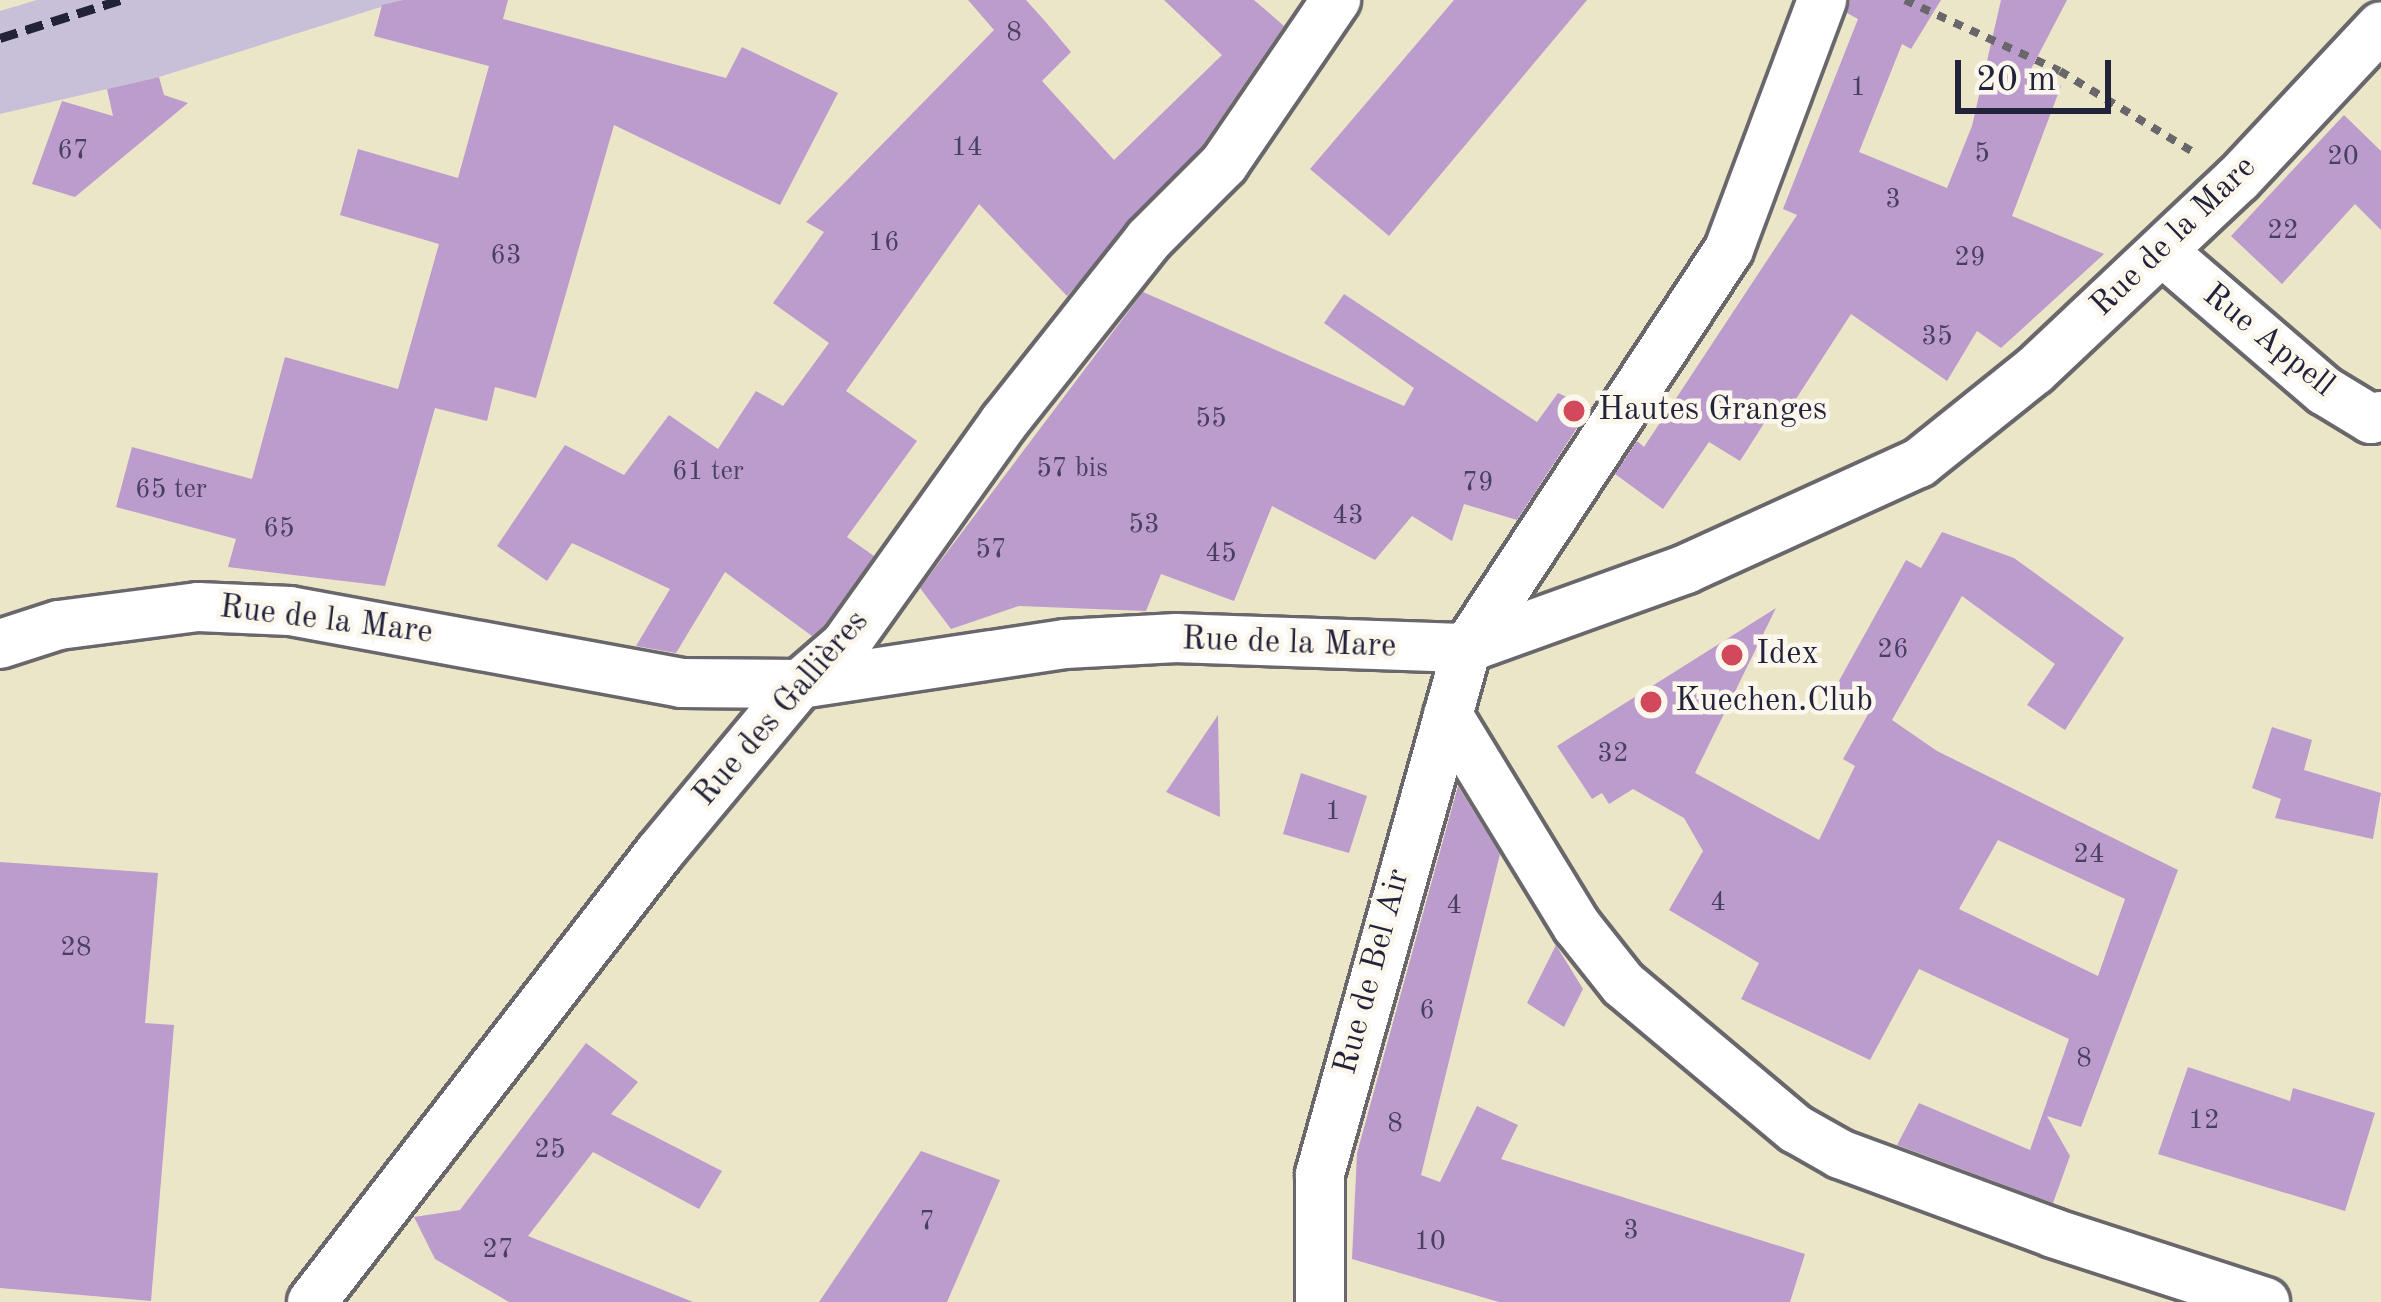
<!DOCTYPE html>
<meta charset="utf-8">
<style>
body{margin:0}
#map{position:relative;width:2381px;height:1302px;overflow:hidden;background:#ece6c8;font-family:"Old Standard TT",serif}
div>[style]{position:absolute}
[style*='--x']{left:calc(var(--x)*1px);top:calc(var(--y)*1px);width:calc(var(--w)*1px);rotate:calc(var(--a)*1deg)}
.industrial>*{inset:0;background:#c8bfd8}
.building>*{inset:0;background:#bc9bcd}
.path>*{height:8px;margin-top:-4px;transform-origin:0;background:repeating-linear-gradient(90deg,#69676c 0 9px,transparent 0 18px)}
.roads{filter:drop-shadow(3px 0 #69676c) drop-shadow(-3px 0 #69676c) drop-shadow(0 3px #69676c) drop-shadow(0 -3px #69676c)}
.minor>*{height:48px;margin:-24px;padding:0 24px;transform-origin:24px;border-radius:24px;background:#fff}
.rail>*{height:9px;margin-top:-4.5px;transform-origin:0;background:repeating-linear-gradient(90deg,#22223b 0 18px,transparent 0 27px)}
.dots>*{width:33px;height:33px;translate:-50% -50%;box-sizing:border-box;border:6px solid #fbf7ec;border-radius:50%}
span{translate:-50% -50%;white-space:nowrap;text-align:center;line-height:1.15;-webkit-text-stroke:9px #fbf7ec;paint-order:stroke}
.number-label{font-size:27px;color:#484060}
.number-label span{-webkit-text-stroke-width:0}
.street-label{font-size:33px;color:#22223b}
.poi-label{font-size:33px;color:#22223b}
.left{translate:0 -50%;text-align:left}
.scale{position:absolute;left:1955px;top:60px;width:156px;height:54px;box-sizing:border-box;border:6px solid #22223b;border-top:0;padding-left:15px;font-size:36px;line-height:42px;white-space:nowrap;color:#22223b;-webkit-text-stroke:9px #fbf7ec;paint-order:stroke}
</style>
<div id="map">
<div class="industrial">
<i style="clip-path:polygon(37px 0,403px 0,159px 77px,0 114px,0 11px)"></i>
</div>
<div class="building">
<i style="clip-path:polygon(403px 0,508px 0,503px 19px,726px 78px,742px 47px,838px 93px,780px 205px,614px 125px,536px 398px,495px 387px,487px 421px,435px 408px,385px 586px,228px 567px,236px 539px,116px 507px,132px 447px,252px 479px,285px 357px,398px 389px,439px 244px,340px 215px,358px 149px,458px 178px,489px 66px,374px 36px,382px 5px)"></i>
<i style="clip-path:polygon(968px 0,1026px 0,1044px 20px,1071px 52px,1042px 81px,1114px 160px,1222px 55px,1164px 0,1254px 0,1284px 26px,1202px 146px,1067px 296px,979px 204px,846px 391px,917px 441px,847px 537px,874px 556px,824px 626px,812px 636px,725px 572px,676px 653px,636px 646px,670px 589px,572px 543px,547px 581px,497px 546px,565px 445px,624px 475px,669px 415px,718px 449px,756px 391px,783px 406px,829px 343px,773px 303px,824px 232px,806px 222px,994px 30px)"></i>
<i style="clip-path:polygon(1454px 0,1587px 0,1389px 236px,1310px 169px)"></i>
<i style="clip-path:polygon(1850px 0,1941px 0,1911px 49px,1902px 44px,1859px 152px,1947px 188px,1972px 126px,2001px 0,2067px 0,2030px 71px,2061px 86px,2012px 216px,2104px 254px,2001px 348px,1977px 331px,1947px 381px,1851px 314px,1781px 422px,1770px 414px,1740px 461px,1709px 442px,1663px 509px,1615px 474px,1637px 441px,1644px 447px,1797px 215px,1783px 209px,1858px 19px,1847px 13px)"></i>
<i style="clip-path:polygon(159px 77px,164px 95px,188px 103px,75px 197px,32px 184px,62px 101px,113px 116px,107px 89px)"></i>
<i style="clip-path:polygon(2344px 115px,2381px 151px,2381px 230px,2355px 204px,2282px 284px,2231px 236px)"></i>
<i style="clip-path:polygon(1143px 292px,1404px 406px,1414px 388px,1324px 323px,1344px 294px,1537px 422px,1558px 393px,1590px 408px,1517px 520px,1464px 504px,1452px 541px,1412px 516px,1375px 560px,1272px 506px,1234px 601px,1161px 574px,1146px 611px,1019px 606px,951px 629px,920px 588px)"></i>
<i style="clip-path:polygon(evenodd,1942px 532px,2014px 558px,2124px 638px,2065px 730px,2027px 705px,2055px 664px,1962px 596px,1892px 720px,1937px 751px,2178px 870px,2081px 1127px,2047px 1116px,2070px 1156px,2053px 1203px,1897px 1145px,1919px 1103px,2030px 1150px,2069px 1039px,1919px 969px,1870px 1060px,1741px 999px,1759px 963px,1669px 910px,1703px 851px,1684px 818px,1633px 789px,1609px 804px,1602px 793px,1592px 799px,1557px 746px,1776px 608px,1695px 773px,1819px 840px,1855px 766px,1843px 759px,1871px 709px,1835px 688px,1906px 560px,1921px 568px,1942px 532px,1998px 840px,2125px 899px,2098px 976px,1959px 909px,1998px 840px)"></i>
<i style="clip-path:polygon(1218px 715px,1220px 817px,1166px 792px)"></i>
<i style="clip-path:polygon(2272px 727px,2312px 740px,2304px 770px,2381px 793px,2373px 839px,2275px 818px,2281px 799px,2252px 788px)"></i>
<i style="clip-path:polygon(1301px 773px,1367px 796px,1349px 853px,1283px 834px)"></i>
<i style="clip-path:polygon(1458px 786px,1500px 854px,1421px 1175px,1440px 1182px,1477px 1106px,1518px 1125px,1501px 1159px,1805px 1254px,1790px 1302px,1499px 1302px,1352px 1259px,1357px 1153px)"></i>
<i style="clip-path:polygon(0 862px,158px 873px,145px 1023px,174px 1025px,151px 1301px,0 1288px)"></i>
<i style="clip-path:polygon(1556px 945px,1583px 989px,1564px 1027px,1527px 1003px)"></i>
<i style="clip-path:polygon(586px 1043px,638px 1082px,611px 1114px,722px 1171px,699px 1209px,593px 1152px,528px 1236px,693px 1302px,509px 1302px,435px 1259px,414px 1217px,460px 1210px)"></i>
<i style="clip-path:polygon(2188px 1067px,2290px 1101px,2293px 1088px,2375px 1113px,2345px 1211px,2158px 1154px)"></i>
<i style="clip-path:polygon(921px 1151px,1000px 1180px,947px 1302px,819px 1302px)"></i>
</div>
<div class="path">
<i style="--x:1905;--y:0;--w:170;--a:24.6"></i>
<i style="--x:2060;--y:71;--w:158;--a:31.3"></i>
</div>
<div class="roads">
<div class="minor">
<i style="--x:2162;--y:251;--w:215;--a:40.7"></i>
<i style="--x:2325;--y:391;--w:54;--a:31.3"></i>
<i style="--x:2371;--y:419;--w:10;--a:-17"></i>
<i style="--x:0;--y:644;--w:62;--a:-17.9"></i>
<i style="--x:59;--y:625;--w:140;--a:-7.4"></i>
<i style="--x:198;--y:607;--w:92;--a:2.5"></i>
<i style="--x:290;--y:611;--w:398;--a:10.4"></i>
<i style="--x:681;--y:683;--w:119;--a:0.5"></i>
<i style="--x:800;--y:684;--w:268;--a:-8.6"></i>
<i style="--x:1065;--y:644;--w:112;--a:-3.1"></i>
<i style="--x:1177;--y:638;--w:290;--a:2"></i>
<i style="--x:1467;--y:648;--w:233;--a:-19.8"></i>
<i style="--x:1686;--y:569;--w:256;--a:-24.5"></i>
<i style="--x:1919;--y:463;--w:147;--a:-38.7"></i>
<i style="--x:2034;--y:371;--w:280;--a:-43.3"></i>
<i style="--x:2238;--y:179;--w:209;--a:-46.9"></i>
<i style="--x:1448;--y:715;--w:247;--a:58.6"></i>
<i style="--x:1577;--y:926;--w:74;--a:51.6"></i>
<i style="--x:1623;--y:984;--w:226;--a:40"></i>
<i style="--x:1796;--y:1129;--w:51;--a:29.6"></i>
<i style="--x:1840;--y:1154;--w:227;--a:20.3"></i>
<i style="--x:2053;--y:1233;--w:223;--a:18"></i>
<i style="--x:312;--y:1302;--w:567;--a:-52.3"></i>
<i style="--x:659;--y:853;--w:220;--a:-50.2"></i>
<i style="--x:800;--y:684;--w:60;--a:-40.9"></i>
<i style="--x:845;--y:645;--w:274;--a:-54.5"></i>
<i style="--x:1004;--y:422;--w:233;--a:-51.6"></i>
<i style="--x:1149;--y:239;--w:106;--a:-45"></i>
<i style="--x:1224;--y:164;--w:199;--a:-55.7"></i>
<i style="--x:1320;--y:1302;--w:128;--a:-90"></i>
<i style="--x:1320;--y:1174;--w:546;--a:-74.39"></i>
<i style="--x:1467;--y:648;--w:477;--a:-56.7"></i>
<i style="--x:1729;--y:249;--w:266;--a:-69.5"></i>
</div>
</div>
<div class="rail">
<i style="--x:0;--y:38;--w:126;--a:-17.6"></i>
</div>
<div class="dots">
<i style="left:1574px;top:411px;background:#d1495b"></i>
<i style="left:1732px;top:655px;background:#d1495b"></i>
<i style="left:1651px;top:702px;background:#d1495b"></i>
</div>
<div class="number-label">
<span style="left:1014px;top:33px">8</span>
<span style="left:1858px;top:88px">1</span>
<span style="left:967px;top:148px">14</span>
<span style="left:73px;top:151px">67</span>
<span style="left:1982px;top:154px">5</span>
<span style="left:2343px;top:157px">20</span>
<span style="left:1893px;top:200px">3</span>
<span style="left:2283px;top:231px">22</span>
<span style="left:884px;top:243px">16</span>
<span style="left:506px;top:256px">63</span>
<span style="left:1970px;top:258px">29</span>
<span style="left:1937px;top:337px">35</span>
<span style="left:1211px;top:419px">55</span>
<span style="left:1072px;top:469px">57 bis</span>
<span style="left:708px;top:472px">61 ter</span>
<span style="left:1478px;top:483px">79</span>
<span style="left:171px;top:490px">65 ter</span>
<span style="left:1348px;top:516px">43</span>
<span style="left:1144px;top:525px">53</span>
<span style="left:279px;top:529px">65</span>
<span style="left:991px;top:550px">57</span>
<span style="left:1221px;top:554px">45</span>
<span style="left:1893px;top:650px">26</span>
<span style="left:1613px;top:754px">32</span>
<span style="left:1333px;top:812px">1</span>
<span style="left:2089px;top:855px">24</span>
<span style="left:1718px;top:903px">4</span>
<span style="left:1454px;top:906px">4</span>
<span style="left:76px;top:948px">28</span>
<span style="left:1427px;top:1011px">6</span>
<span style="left:2084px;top:1059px">8</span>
<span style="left:2204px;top:1121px">12</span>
<span style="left:1395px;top:1124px">8</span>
<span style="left:550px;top:1150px">25</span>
<span style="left:927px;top:1222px">7</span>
<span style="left:1631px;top:1231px">3</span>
<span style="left:1430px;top:1242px">10</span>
<span style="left:498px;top:1250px">27</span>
</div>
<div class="street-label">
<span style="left:2174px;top:237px;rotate:-44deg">Rue de la Mare</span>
<span style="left:2268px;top:341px;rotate:39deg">Rue Appell</span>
<span style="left:326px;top:621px;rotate:7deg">Rue de la Mare</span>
<span style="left:1289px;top:644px;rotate:2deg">Rue de la Mare</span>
<span style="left:782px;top:709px;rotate:-49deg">Rue des Gallières</span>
<span style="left:1373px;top:972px;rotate:-75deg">Rue de Bel Air</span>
</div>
<div class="poi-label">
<span class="left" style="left:1598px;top:411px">Hautes Granges</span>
<span class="left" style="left:1756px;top:655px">Idex</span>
<span class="left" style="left:1675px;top:702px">Kuechen.Club</span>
</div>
<div class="scale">20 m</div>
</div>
